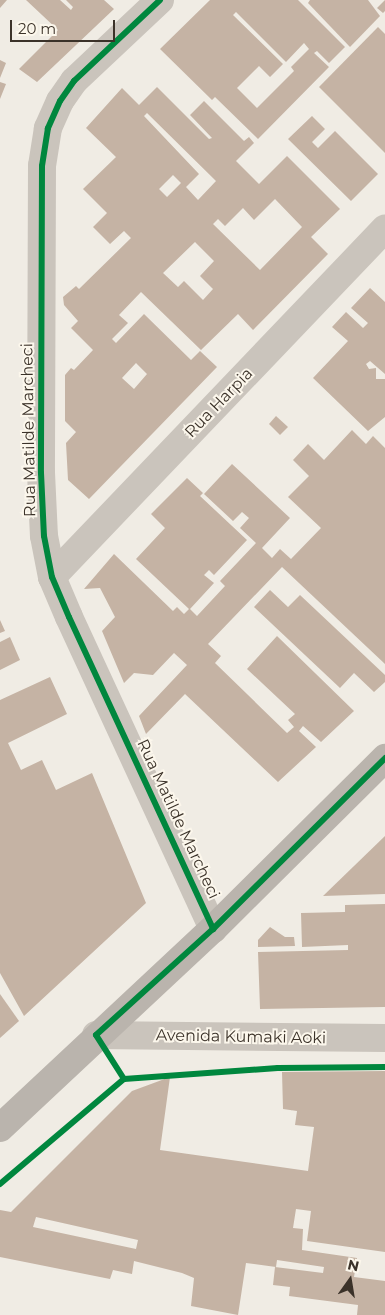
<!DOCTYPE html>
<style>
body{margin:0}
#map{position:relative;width:385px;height:1315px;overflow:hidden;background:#f0ece4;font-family:Montserrat,sans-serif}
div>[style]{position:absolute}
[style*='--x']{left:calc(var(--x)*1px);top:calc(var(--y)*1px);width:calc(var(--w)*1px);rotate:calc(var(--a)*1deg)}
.building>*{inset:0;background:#c5b3a4}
.street>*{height:28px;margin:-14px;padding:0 14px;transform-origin:14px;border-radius:14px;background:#cac4bc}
.secondary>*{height:28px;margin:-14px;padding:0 14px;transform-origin:14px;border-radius:14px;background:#bab4ad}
.cycleway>*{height:6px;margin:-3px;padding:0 3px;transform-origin:3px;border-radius:3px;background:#00873e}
span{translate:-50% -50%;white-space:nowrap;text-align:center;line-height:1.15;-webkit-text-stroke:4px #fcf7ec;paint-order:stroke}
.street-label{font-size:16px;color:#3b3229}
.north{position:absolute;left:325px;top:1255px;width:50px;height:50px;-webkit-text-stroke:4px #fcf7ec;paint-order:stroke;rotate:13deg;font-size:14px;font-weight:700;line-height:20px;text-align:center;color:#3b3229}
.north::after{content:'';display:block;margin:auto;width:18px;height:22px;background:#3b3229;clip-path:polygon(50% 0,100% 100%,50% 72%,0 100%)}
.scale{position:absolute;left:10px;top:20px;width:105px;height:22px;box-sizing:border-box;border:2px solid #3b3229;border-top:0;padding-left:6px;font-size:15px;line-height:18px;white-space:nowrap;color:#3b3229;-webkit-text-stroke:4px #fcf7ec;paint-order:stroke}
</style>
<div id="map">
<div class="building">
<i style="clip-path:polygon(0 0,7px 0,0 8px)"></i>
<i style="clip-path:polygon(26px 0,60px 0,71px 10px,73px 7px,66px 0,104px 0,114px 9px,37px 82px,19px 69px,58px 30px)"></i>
<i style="clip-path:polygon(evenodd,210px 0,298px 0,345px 47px,329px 63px,317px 51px,314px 53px,329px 67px,258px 139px,215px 97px,212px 100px,160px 49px,210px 0,236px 12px,286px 62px,304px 43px,309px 49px,291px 67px,294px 71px,257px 108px,237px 88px,259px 66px,270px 77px,283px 64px,233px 15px,236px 12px)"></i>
<i style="clip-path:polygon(310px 0,368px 0,380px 16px,350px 47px,308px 3px)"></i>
<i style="clip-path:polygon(385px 0,385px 11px,383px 13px,377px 8px)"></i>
<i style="clip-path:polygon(378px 27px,385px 34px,385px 153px,319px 87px)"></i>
<i style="clip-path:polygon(0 60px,6px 63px,0 78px)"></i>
<i style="clip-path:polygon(0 82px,6px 84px,0 99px)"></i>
<i style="clip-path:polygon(evenodd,157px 87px,209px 139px,212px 138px,190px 115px,204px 101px,244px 141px,249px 137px,254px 143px,236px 161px,259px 184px,287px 156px,340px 209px,311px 237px,328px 254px,253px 330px,238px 314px,201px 350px,141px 292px,119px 315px,128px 323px,112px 339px,116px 343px,144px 314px,191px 360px,200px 351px,217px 367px,89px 499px,68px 480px,66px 443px,76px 432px,65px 421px,65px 375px,71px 368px,74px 370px,93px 350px,71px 328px,78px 321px,64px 305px,63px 297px,76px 286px,79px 289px,131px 238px,124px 231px,110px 244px,93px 227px,107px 213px,83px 189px,116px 157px,86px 128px,122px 88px,139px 105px,157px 87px,147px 113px,216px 181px,198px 200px,186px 187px,199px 174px,144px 116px,147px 113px,157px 87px,173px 175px,181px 183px,167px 197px,159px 189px,173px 175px,157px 87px,275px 199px,302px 227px,260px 270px,213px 224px,218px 219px,225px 226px,243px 208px,254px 220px,275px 199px,157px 87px,195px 242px,214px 261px,200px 276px,213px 289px,203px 300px,184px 281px,178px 287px,163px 273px,195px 242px,157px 87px,136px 363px,147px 374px,134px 389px,122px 378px,136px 363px)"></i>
<i style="clip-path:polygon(312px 116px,325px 129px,312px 142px,318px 148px,335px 131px,378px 174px,351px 201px,288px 139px)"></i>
<i style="clip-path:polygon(370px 288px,385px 302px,385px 374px,370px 361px,366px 364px,369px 369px,376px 368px,376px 379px,385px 379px,385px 417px,368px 431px,313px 378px,348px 341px,332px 327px,346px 312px,363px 328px,368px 323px,351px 308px)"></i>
<i style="clip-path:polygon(276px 416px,288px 427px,280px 435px,269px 424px)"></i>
<i style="clip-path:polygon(352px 430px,366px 444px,373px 436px,385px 448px,385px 664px,282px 567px,208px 644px,221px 656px,215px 663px,287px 733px,294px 727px,288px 720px,295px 714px,247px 669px,277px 636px,354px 711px,321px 742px,303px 726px,299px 731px,316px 747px,278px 782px,185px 694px,146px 734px,139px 716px,187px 665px,174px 653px,153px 675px,134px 673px,124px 683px,102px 631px,115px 617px,100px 588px,84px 589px,114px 554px,173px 611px,177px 607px,184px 614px,189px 609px,136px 559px,165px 528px,151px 514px,187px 478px,203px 493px,200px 496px,247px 540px,214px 575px,209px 570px,204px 575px,214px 583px,190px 609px,197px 616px,225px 586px,220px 581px,256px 543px,240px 528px,249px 518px,242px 512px,233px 521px,204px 494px,232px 464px,290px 518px,262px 548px,272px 558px,280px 549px,291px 559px,321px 528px,288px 497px,309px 476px,293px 460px,308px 444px,324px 460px)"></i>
<i style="clip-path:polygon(270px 590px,288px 607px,300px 595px,385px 675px,385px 682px,374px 692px,354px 673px,340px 688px,254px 607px)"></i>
<i style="clip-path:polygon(0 620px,5px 631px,0 633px)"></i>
<i style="clip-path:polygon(10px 637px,20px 660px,0 670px,0 642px)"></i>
<i style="clip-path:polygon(50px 677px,67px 714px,8px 743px,21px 770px,42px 760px,56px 790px,92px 773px,146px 903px,24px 1016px,0 973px,0 700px)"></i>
<i style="clip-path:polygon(385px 836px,385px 894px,323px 896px)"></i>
<i style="clip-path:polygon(385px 904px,385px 1007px,260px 1009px,258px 952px,348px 950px,348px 945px,302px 947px,301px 913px,345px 912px,345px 905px)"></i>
<i style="clip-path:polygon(270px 927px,285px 937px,294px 937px,295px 946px,258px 947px,258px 940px)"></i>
<i style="clip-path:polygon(0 994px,19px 1021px,0 1038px)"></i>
<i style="clip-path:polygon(evenodd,385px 1071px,385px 1252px,307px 1241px,311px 1211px,296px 1209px,293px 1228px,303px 1229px,302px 1250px,357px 1258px,354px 1277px,385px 1281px,385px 1315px,357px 1315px,358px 1305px,289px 1296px,290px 1287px,273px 1285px,275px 1267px,323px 1273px,324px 1267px,277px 1260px,276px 1267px,246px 1263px,238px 1315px,191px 1306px,194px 1278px,182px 1273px,134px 1261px,132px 1274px,113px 1270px,110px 1279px,0 1257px,0 1210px,11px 1212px,132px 1091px,170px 1077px,160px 1150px,308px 1171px,314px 1127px,295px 1125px,297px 1111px,283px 1109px,282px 1072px,385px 1071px,36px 1217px,138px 1240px,136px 1249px,33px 1227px,36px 1217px)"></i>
</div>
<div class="street">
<i style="--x:160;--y:0;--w:118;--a:136.7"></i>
<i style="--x:74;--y:81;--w:24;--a:125"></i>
<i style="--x:60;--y:101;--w:30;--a:114"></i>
<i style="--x:48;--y:128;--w:38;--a:99"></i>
<i style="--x:42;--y:166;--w:307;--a:90.2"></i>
<i style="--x:41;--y:473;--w:63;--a:87.3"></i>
<i style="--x:44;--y:536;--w:42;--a:79"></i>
<i style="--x:52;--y:577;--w:43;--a:67"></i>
<i style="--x:69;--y:617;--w:344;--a:65.2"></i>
<i style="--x:52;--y:577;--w:482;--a:-46.3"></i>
<i style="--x:96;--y:1035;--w:289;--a:0.6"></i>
</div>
<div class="secondary">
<i style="--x:0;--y:1128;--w:291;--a:-43.1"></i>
<i style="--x:213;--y:929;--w:243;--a:-44.8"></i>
</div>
<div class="cycleway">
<i style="--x:160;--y:0;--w:118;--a:136.7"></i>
<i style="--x:74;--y:81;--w:24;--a:125"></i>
<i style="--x:60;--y:101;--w:30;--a:114"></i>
<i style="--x:48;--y:128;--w:38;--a:99"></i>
<i style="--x:42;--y:166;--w:307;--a:90.2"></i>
<i style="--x:41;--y:473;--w:63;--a:87.3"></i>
<i style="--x:44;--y:536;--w:42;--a:79"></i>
<i style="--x:52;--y:577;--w:43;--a:67"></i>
<i style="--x:69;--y:617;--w:344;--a:65.2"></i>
<i style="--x:124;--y:1079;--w:52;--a:-122.5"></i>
<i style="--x:96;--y:1035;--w:158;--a:-42.2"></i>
<i style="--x:213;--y:929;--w:243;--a:-44.8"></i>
<i style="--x:0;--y:1184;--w:162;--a:-40.3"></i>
<i style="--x:124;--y:1079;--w:154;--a:-4.1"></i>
<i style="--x:278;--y:1068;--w:107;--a:-0.5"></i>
</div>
<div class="street-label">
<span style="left:219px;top:403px;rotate:-46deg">Rua Harpia</span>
<span style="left:29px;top:430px;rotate:-91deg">Rua Matilde Marcheci</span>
<span style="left:178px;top:819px;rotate:65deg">Rua Matilde Marcheci</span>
<span style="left:241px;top:1037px;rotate:1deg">Avenida Kumaki Aoki</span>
</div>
<div class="north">N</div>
<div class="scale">20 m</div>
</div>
